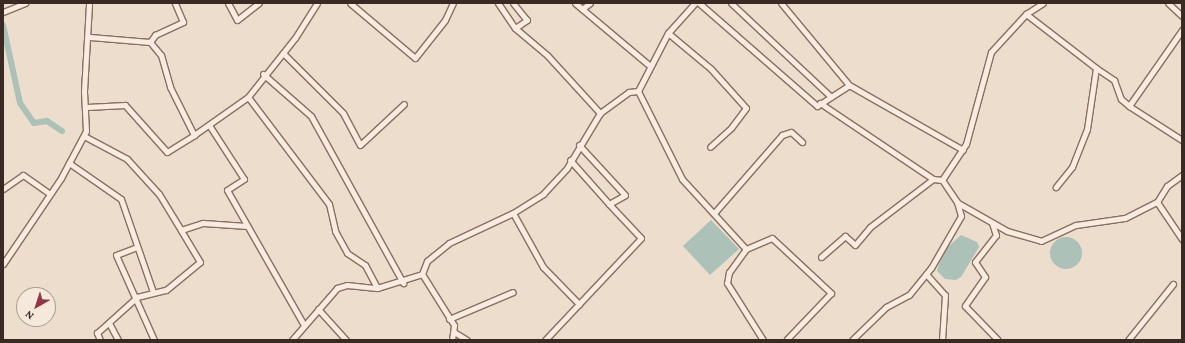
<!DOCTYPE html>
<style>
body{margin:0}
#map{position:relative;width:1185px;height:343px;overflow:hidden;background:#ecddcc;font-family:"Crimson Pro",serif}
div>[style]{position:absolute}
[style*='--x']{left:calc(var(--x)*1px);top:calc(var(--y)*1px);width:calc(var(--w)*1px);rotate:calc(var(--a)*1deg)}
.water>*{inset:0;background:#acc1b7}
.round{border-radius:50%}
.canal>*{height:6px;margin:-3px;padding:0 3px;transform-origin:3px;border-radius:3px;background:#acc1b7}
.roads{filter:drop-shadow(1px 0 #886f61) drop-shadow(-1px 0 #886f61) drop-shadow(0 1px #886f61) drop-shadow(0 -1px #886f61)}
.street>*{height:5px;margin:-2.5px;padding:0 2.5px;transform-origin:2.5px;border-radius:2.5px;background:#f7ecdf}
span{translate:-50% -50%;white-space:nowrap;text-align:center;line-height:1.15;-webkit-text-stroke:3.5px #f4e9db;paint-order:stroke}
.frame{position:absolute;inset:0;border:4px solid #3a2a23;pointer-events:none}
.north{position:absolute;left:16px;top:287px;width:40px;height:40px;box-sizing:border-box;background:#f4e9db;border:1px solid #aa9d91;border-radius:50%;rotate:219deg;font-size:11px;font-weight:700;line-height:16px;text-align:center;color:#3a2a23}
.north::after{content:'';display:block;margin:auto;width:14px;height:18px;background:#923645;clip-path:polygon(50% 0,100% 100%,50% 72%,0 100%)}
</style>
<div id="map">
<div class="water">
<i style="clip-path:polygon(711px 220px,739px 249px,710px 275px,683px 246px)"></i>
<i style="clip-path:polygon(961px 235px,977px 242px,979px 247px,961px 277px,956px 280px,945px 279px,937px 271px,939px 264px,947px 248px)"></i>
<i class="round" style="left:1050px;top:237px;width:32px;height:32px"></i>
</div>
<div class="canal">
<i style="--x:3;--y:25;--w:80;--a:77.7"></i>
<i style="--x:20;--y:103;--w:24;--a:55"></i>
<i style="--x:34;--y:123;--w:13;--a:-9"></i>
<i style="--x:47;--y:121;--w:18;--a:34"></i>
</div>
<div class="roads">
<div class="street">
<i style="--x:228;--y:3;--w:19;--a:62"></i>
<i style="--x:237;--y:20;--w:28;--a:-38"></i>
<i style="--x:350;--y:3;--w:85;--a:40.2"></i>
<i style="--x:415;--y:58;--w:48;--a:-51.7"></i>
<i style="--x:445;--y:20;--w:19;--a:-65"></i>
<i style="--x:498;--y:3;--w:30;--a:56"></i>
<i style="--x:515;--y:28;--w:42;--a:40.2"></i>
<i style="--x:547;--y:55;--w:79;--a:47.6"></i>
<i style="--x:513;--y:3;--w:22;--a:51"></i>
<i style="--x:527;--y:20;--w:14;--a:146"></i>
<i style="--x:575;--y:3;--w:98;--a:40"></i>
<i style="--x:699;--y:3;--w:157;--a:41.1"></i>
<i style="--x:817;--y:106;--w:38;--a:-33"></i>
<i style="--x:731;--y:3;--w:137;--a:43.2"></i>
<i style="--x:781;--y:3;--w:107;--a:50.3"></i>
<i style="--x:849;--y:85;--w:131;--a:29.7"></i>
<i style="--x:1168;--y:3;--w:19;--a:43"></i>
<i style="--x:582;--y:9;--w:10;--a:-37"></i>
<i style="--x:3;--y:12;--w:24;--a:-22"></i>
<i style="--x:1026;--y:14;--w:88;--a:37.6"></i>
<i style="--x:1096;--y:68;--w:62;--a:98.4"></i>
<i style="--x:1087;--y:129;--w:41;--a:111.5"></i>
<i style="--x:1072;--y:167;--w:26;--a:129"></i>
<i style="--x:668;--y:33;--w:56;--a:39.9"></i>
<i style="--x:711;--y:69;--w:52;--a:48.1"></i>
<i style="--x:746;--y:108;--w:25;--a:127"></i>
<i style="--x:731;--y:128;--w:28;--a:138"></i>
<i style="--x:90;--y:37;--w:60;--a:4.8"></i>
<i style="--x:150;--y:42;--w:17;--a:50"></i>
<i style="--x:161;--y:55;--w:33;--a:74"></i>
<i style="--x:170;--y:87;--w:54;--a:63.4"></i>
<i style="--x:194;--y:135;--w:66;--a:-35.1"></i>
<i style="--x:248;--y:97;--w:75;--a:-51.5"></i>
<i style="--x:295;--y:38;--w:41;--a:-57.8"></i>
<i style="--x:150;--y:42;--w:9;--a:-54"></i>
<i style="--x:155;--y:35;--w:31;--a:-25"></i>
<i style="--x:183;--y:22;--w:21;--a:-113"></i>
<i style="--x:283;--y:53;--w:85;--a:45"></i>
<i style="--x:343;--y:113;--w:36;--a:62"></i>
<i style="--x:360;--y:145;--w:60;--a:-43"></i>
<i style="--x:1096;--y:68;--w:22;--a:34"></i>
<i style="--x:1114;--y:80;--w:20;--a:70"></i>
<i style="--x:1121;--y:99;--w:11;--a:41"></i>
<i style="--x:1129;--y:106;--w:63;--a:32.7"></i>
<i style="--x:263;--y:74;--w:64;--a:41.2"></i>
<i style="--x:311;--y:116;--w:191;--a:61.1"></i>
<i style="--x:638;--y:91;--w:98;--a:63.4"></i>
<i style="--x:682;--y:179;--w:95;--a:47.6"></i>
<i style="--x:746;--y:249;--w:29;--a:126"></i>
<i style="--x:729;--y:272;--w:11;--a:100"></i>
<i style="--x:727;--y:283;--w:67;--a:57.7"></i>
<i style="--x:638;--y:91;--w:65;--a:-62.7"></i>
<i style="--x:668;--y:33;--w:40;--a:-48"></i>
<i style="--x:248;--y:97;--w:134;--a:52.9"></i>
<i style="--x:329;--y:204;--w:28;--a:77"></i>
<i style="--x:335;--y:231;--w:25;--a:61"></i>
<i style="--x:347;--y:253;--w:22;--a:34"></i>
<i style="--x:365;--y:265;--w:26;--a:62"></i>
<i style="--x:820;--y:103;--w:136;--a:33.9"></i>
<i style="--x:933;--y:179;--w:9;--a:6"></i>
<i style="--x:1129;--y:106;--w:93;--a:-55.1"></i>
<i style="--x:87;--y:107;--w:38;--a:-3"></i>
<i style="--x:125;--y:105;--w:63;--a:48.2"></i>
<i style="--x:167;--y:152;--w:32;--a:-32"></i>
<i style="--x:209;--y:125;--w:64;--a:57.1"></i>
<i style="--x:244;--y:179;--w:20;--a:147"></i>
<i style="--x:227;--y:190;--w:155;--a:60.3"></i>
<i style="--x:84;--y:136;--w:49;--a:28.1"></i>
<i style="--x:127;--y:159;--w:47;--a:47.6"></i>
<i style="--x:159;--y:194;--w:42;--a:58.6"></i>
<i style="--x:181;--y:230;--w:23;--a:-18"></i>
<i style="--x:203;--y:223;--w:44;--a:3.9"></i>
<i style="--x:570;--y:160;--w:59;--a:48.4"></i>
<i style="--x:69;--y:163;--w:63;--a:34.7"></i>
<i style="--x:121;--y:199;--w:98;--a:71"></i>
<i style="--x:3;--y:189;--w:24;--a:-35"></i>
<i style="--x:23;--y:175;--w:33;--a:35"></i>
<i style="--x:1157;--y:202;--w:45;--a:56"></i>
<i style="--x:958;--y:203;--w:56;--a:29.7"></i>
<i style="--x:1007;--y:231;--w:35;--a:16"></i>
<i style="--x:1041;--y:241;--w:38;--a:-25"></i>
<i style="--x:1076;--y:225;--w:49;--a:-8.1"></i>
<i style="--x:1125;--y:218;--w:36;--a:-27"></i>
<i style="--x:1157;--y:202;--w:19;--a:-58"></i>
<i style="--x:1167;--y:186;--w:19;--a:-36"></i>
<i style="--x:715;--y:212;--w:102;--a:-49"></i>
<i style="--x:782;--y:135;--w:9;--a:-18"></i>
<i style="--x:791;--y:132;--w:15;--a:42"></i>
<i style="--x:513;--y:213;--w:62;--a:60.9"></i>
<i style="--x:543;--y:267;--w:52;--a:45.8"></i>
<i style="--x:992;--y:223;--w:13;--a:72"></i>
<i style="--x:996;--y:235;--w:34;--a:128"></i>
<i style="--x:975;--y:262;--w:18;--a:56"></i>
<i style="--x:985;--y:277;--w:35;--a:125"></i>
<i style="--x:965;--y:306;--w:47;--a:45.9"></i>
<i style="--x:137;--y:247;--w:22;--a:159"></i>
<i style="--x:116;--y:255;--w:93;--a:65.9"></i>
<i style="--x:746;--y:249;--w:28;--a:-23"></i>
<i style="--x:772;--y:238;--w:81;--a:43"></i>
<i style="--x:831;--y:293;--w:64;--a:133.7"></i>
<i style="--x:821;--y:257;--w:32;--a:-41"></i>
<i style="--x:845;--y:236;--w:13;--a:42"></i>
<i style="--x:855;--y:245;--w:23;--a:-50"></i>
<i style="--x:870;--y:227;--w:79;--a:-37.3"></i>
<i style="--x:3;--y:264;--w:104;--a:-56"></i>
<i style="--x:61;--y:178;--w:53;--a:-62"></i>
<i style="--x:86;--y:131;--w:40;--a:-92.9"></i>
<i style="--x:84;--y:91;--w:88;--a:-86.7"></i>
<i style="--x:926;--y:274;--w:28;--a:48"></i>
<i style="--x:945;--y:295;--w:45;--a:93.8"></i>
<i style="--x:318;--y:309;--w:42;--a:47.9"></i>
<i style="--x:449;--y:319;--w:69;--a:-22.9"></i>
<i style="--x:109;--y:323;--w:19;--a:62"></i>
<i style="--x:454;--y:332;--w:15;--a:32"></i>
<i style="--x:100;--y:340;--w:8;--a:-113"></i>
<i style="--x:97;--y:333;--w:54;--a:-42"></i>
<i style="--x:137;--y:297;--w:30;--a:-14"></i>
<i style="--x:166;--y:290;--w:44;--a:-39.5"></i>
<i style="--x:200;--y:262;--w:37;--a:-121"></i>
<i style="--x:292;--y:340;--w:69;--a:-49.1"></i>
<i style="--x:337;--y:288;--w:10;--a:-17"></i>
<i style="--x:347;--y:285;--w:30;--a:6"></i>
<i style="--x:377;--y:288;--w:47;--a:-17.3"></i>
<i style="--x:452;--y:340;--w:15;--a:-82"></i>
<i style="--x:454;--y:325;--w:60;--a:-122.1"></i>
<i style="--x:422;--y:274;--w:14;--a:-69"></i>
<i style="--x:427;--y:261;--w:28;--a:-39"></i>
<i style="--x:449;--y:243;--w:71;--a:-25.1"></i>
<i style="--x:513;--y:213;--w:36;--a:-32"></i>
<i style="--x:543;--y:194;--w:35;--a:-47"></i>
<i style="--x:567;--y:168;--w:64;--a:-59"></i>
<i style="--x:600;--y:113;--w:36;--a:-36"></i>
<i style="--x:629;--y:92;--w:9;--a:-6"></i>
<i style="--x:545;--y:340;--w:140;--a:-46.7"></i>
<i style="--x:641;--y:238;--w:47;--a:-133.3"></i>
<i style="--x:609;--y:204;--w:18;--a:-29"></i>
<i style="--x:625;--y:195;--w:68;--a:-132.6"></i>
<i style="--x:852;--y:340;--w:47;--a:-44.1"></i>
<i style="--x:886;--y:307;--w:26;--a:-28"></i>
<i style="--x:909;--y:295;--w:35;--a:-51"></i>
<i style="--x:931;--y:268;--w:60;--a:-60"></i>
<i style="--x:961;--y:216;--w:15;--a:-106"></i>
<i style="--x:957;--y:202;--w:27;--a:-124"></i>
<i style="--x:942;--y:180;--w:43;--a:-56.3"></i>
<i style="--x:966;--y:144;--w:95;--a:-74.8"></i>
<i style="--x:991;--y:52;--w:52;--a:-47.4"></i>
<i style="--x:1026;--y:14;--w:20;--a:-33"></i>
<i style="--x:1128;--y:340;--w:72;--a:-51.2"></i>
</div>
</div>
<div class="frame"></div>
<div class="north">N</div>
</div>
